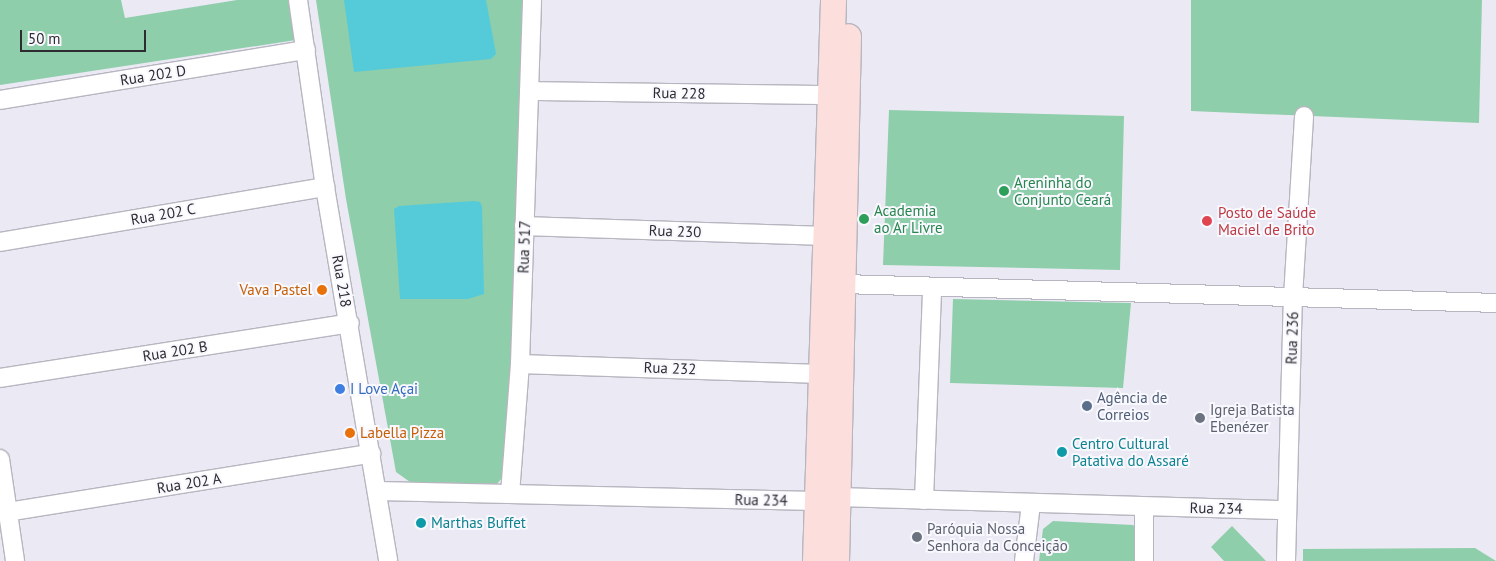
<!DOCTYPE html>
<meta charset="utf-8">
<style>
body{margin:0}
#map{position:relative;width:1496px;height:561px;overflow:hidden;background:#ebeaf4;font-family:"PT Sans",sans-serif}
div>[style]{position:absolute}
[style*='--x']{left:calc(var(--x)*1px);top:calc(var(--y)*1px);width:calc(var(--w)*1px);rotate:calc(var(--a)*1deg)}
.green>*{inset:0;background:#8fceab}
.water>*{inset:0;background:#55cad8}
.roads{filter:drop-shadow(1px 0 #b7b6c0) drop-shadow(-1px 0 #b7b6c0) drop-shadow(0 1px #b7b6c0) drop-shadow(0 -1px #b7b6c0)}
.street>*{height:18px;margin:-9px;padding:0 9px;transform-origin:9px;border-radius:9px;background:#fff}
.secondary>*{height:25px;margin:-12.5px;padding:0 12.5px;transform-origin:12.5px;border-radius:12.5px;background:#fcdfdc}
.dots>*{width:14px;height:14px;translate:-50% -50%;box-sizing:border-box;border:2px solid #f8f8fe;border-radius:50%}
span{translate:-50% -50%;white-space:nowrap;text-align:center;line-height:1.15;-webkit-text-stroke:4px #f8f8fe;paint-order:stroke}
.street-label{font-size:15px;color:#2d2d31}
.leisure-label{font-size:15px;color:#27864d}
.left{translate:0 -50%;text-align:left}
.health-label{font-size:15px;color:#be3a42}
.food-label{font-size:15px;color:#c56008}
.right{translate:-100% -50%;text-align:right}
.shop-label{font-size:15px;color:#366cbe}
.service-label{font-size:15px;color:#4e5e75}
.worship-label{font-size:15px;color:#5b616d}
.culture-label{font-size:15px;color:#0d838f}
.scale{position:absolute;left:20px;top:30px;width:126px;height:22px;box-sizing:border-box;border:2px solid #2d2d31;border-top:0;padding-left:6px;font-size:15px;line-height:18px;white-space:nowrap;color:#2d2d31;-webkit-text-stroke:4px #f8f8fe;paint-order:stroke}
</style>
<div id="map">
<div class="green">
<i style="clip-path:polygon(0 0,121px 0,125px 18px,237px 0,295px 0,296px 40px,0 85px)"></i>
<i style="clip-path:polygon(316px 0,527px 0,518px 334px,503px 477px,496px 485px,410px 482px,396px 472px,346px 199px)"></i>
<i style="clip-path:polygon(1191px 0,1482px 0,1479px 123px,1191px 111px)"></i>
<i style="clip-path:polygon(889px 110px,1124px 116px,1120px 270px,883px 265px)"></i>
<i style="clip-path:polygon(953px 299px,1131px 303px,1123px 388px,950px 383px)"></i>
<i style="clip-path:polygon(1053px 521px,1133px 525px,1139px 530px,1139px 561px,1039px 561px,1043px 529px)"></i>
<i style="clip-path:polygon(1232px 526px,1266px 561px,1224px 561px,1211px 547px)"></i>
<i style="clip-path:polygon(1475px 548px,1496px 561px,1303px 561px,1303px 549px)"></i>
</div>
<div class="water">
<i style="clip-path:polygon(344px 0,486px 0,496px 54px,491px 59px,354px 72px)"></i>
<i style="clip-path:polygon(474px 201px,480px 202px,482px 207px,484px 294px,468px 299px,400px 299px,394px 209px,399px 206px)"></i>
</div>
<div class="roads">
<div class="street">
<i style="--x:298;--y:0;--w:189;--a:81.8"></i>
<i style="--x:325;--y:187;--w:379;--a:80.4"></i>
<i style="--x:529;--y:91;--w:300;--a:0.8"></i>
<i style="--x:0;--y:100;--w:310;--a:-9.3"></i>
<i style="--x:524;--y:226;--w:301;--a:1.9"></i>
<i style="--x:0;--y:242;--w:330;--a:-9.6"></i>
<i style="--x:842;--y:284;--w:654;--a:1.66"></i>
<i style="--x:520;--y:364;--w:300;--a:1.9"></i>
<i style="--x:0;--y:378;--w:354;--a:-8.9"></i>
<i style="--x:0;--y:459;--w:103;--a:81.6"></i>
<i style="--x:378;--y:491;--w:437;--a:1.3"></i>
<i style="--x:815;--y:501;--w:22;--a:-10"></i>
<i style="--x:837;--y:497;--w:450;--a:1.7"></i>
<i style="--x:510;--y:494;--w:130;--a:-85.6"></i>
<i style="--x:520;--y:364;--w:364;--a:-88.1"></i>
<i style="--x:924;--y:500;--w:213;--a:-87.8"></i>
<i style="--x:7;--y:512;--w:369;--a:-9.1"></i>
<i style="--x:1024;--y:561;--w:57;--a:-83"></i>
<i style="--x:1144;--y:561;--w:54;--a:-90"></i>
<i style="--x:1286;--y:561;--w:264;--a:-88.5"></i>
<i style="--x:1293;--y:297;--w:181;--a:-86.5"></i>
</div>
<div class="secondary">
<i style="--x:815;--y:561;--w:561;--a:-88.16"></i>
<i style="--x:836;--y:561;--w:525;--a:-88.69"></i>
</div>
</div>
<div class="dots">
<i style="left:1004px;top:191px;background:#2e9e5b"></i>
<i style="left:864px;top:219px;background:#2e9e5b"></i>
<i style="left:1207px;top:221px;background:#e0444e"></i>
<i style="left:322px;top:290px;background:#e8710a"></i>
<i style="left:340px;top:389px;background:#3f7fe0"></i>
<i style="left:1087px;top:406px;background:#5c6f8a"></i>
<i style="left:1200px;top:418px;background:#6b7280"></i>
<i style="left:350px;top:433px;background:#e8710a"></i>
<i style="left:1062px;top:452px;background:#0f9aa8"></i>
<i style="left:421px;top:523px;background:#0f9aa8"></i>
<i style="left:917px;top:537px;background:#6b7280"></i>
</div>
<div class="street-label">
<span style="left:153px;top:75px;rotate:-9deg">Rua 202 D</span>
<span style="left:679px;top:93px;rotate:1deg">Rua 228</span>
<span style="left:163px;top:214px;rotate:-10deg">Rua 202 C</span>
<span style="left:675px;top:231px;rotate:2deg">Rua 230</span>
<span style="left:524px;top:247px;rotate:-88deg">Rua 517</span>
<span style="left:342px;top:281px;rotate:80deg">Rua 218</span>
<span style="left:1292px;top:338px;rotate:-88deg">Rua 236</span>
<span style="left:175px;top:351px;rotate:-9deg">Rua 202 B</span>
<span style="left:670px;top:368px;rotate:2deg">Rua 232</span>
<span style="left:189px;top:483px;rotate:-9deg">Rua 202 A</span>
<span style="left:761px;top:500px;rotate:1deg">Rua 234</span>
<span style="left:1216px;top:508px;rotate:1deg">Rua 234</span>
</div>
<div class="leisure-label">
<span class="left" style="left:1014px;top:191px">Areninha do<br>Conjunto Ceará</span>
<span class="left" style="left:874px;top:219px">Academia<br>ao Ar Livre</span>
</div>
<div class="health-label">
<span class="left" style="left:1218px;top:221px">Posto de Saúde<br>Maciel de Brito</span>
</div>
<div class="food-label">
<span class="right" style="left:312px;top:290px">Vava Pastel</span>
<span class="left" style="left:360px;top:433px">Labella Pizza</span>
</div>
<div class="shop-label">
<span class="left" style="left:350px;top:389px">I Love Açai</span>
</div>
<div class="service-label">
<span class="left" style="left:1097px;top:406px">Agência de<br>Correios</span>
</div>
<div class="worship-label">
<span class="left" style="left:1210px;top:418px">Igreja Batista<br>Ebenézer</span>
<span class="left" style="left:927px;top:537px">Paróquia Nossa<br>Senhora da Conceição</span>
</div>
<div class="culture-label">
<span class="left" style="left:1072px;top:452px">Centro Cultural<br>Patativa do Assaré</span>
<span class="left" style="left:431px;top:523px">Marthas Buffet</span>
</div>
<div class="scale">50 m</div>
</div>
